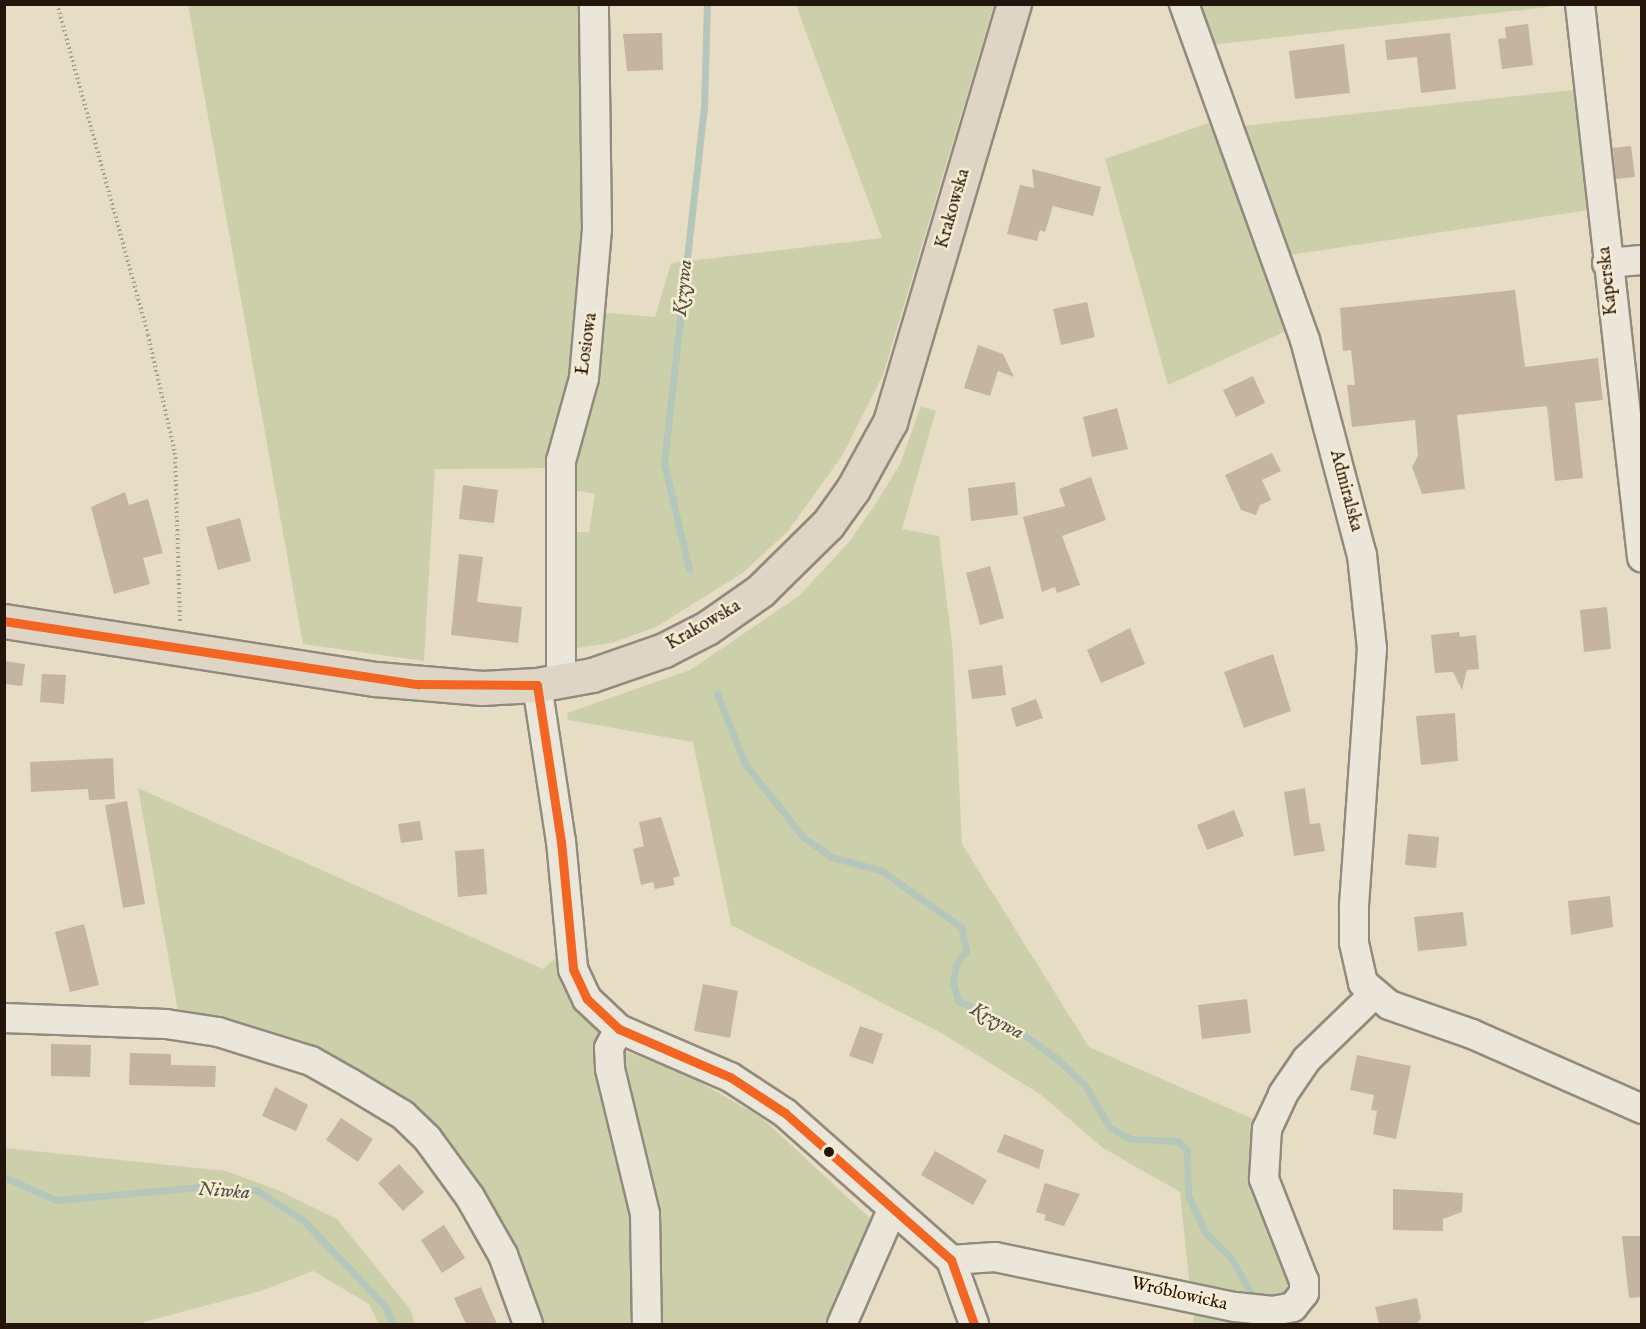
<!DOCTYPE html>
<meta charset="utf-8">
<style>
body{margin:0}
#map{position:relative;width:1646px;height:1329px;overflow:hidden;background:#e7ddc5;font-family:"IM FELL English",serif}
div>[style]{position:absolute}
[style*='--x']{left:calc(var(--x)*1px);top:calc(var(--y)*1px);width:calc(var(--w)*1px);rotate:calc(var(--a)*1deg)}
.green>*{inset:0;background:#ccd0aa}
.stream>*{height:7px;margin:-3.5px;padding:0 3.5px;transform-origin:3.5px;border-radius:3.5px;background:#b5c7ba}
.building>*{inset:0;background:#c5b4a0}
.path>*{height:4px;margin-top:-2px;transform-origin:0;background:repeating-linear-gradient(90deg,#a49f95 0 1.5px,transparent 0 4.5px)}
.roads{filter:drop-shadow(2px 0 #928b7d) drop-shadow(-2px 0 #928b7d) drop-shadow(0 2px #928b7d) drop-shadow(0 -2px #928b7d)}
.minor>*{height:28px;margin:-14px;padding:0 14px;transform-origin:14px;border-radius:14px;background:#eae6d9}
.major>*{height:33px;margin:-16.5px;padding:0 16.5px;transform-origin:16.5px;border-radius:16.5px;background:#ded5c4}
.bus-1>*{height:9px;margin:-4.5px;padding:0 4.5px;transform-origin:4.5px;border-radius:4.5px;background:#f26522}
.dots>*{width:16px;height:16px;translate:-50% -50%;box-sizing:border-box;border:3px solid #f8edd0;border-radius:50%}
span{translate:-50% -50%;white-space:nowrap;text-align:center;line-height:1.15;-webkit-text-stroke:5px #f8edd0;paint-order:stroke}
.street-label{font-size:18px;color:#23140c}
.water-label{font-size:20px;color:#4e4f48;font-style:italic}
.frame{position:absolute;inset:0;border:6px solid #23140c;pointer-events:none}
</style>
<div id="map">
<div class="green">
<i style="clip-path:polygon(1574px 4px,1202px 46px,1191px 5px)"></i>
<i style="clip-path:polygon(188px 5px,582px 5px,585px 311px,556px 468px,435px 469px,424px 661px,303px 644px)"></i>
<i style="clip-path:polygon(796px 5px,994px 5px,883px 375px,842px 456px,788px 531px,744px 572px,656px 627px,612px 643px,577px 648px,570px 636px,572px 532px,589px 532px,595px 494px,568px 489px,599px 312px,655px 317px,671px 263px,882px 238px)"></i>
<i style="clip-path:polygon(1582px 89px,1595px 209px,1283px 256px,1233px 127px)"></i>
<i style="clip-path:polygon(1214px 121px,1293px 328px,1168px 385px,1105px 159px)"></i>
<i style="clip-path:polygon(921px 406px,936px 411px,902px 529px,939px 536px,953px 652px,962px 844px,1089px 1047px,1260px 1122px,1294px 1278px,1291px 1293px,1273px 1304px,1190px 1289px,1180px 1192px,1103px 1148px,1040px 1094px,943px 1034px,731px 925px,693px 742px,568px 720px,567px 713px,690px 670px,799px 596px,849px 542px,877px 502px,900px 464px)"></i>
<i style="clip-path:polygon(138px 788px,543px 969px,558px 956px,581px 1015px,605px 1040px,639px 1213px,641px 1324px,540px 1324px,531px 1287px,508px 1233px,433px 1125px,411px 1103px,329px 1057px,179px 1017px)"></i>
<i style="clip-path:polygon(618px 1049px,681px 1071px,762px 1118px,872px 1220px,834px 1324px,656px 1324px)"></i>
<i style="clip-path:polygon(5px 1148px,226px 1171px,280px 1191px,337px 1219px,410px 1309px,415px 1324px,379px 1324px,369px 1304px,313px 1271px,261px 1291px,137px 1324px,5px 1324px)"></i>
<i style="clip-path:polygon(1194px 1311px,1234px 1321px,1263px 1324px,1193px 1324px)"></i>
</div>
<div class="stream">
<i style="--x:689;--y:569;--w:109;--a:-103.3"></i>
<i style="--x:664;--y:463;--w:356;--a:-83.6"></i>
<i style="--x:704;--y:109;--w:105;--a:-88.4"></i>
<i style="--x:717;--y:694;--w:75;--a:68.2"></i>
<i style="--x:745;--y:764;--w:93;--a:51.5"></i>
<i style="--x:803;--y:837;--w:35;--a:35"></i>
<i style="--x:832;--y:857;--w:52;--a:15.6"></i>
<i style="--x:882;--y:871;--w:97;--a:35.3"></i>
<i style="--x:961;--y:927;--w:25;--a:78"></i>
<i style="--x:966;--y:951;--w:16;--a:128"></i>
<i style="--x:956;--y:964;--w:19;--a:99"></i>
<i style="--x:953;--y:983;--w:19;--a:74"></i>
<i style="--x:958;--y:1001;--w:51;--a:23.1"></i>
<i style="--x:1005;--y:1021;--w:63;--a:36"></i>
<i style="--x:1056;--y:1058;--w:40;--a:43"></i>
<i style="--x:1085;--y:1085;--w:50;--a:59.8"></i>
<i style="--x:1110;--y:1128;--w:24;--a:28"></i>
<i style="--x:1131;--y:1139;--w:47;--a:2.4"></i>
<i style="--x:1178;--y:1141;--w:13;--a:45"></i>
<i style="--x:1187;--y:1150;--w:45;--a:88.7"></i>
<i style="--x:1188;--y:1195;--w:41;--a:65.3"></i>
<i style="--x:1205;--y:1232;--w:37;--a:45"></i>
<i style="--x:1231;--y:1258;--w:51;--a:60.4"></i>
<i style="--x:4;--y:1177;--w:57;--a:23.9"></i>
<i style="--x:56;--y:1200;--w:144;--a:-5.2"></i>
<i style="--x:199;--y:1187;--w:57;--a:3"></i>
<i style="--x:256;--y:1190;--w:56;--a:32.6"></i>
<i style="--x:303;--y:1220;--w:119;--a:46.4"></i>
<i style="--x:385;--y:1306;--w:20;--a:66"></i>
</div>
<div class="building">
<i style="clip-path:polygon(1528px 24px,1533px 65px,1502px 69px,1498px 39px,1506px 38px,1505px 27px)"></i>
<i style="clip-path:polygon(662px 33px,663px 70px,627px 71px,623px 34px)"></i>
<i style="clip-path:polygon(1450px 33px,1456px 89px,1421px 93px,1417px 57px,1387px 60px,1385px 40px)"></i>
<i style="clip-path:polygon(1344px 44px,1350px 93px,1295px 99px,1289px 51px)"></i>
<i style="clip-path:polygon(1631px 146px,1635px 177px,1616px 179px,1613px 148px)"></i>
<i style="clip-path:polygon(1032px 169px,1101px 187px,1093px 216px,1053px 206px,1045px 232px,1040px 230px,1037px 241px,1007px 234px,1020px 185px,1034px 188px)"></i>
<i style="clip-path:polygon(1515px 290px,1525px 367px,1598px 358px,1603px 400px,1575px 403px,1583px 478px,1555px 481px,1547px 406px,1457px 415px,1465px 489px,1422px 494px,1412px 467px,1418px 456px,1415px 420px,1352px 427px,1347px 385px,1355px 385px,1351px 350px,1343px 351px,1340px 308px)"></i>
<i style="clip-path:polygon(1087px 302px,1095px 337px,1061px 345px,1053px 309px)"></i>
<i style="clip-path:polygon(978px 345px,1003px 354px,1014px 377px,998px 371px,990px 396px,964px 388px)"></i>
<i style="clip-path:polygon(1253px 376px,1265px 403px,1236px 417px,1223px 390px)"></i>
<i style="clip-path:polygon(1117px 408px,1128px 449px,1092px 457px,1083px 417px)"></i>
<i style="clip-path:polygon(1272px 453px,1281px 471px,1262px 480px,1271px 500px,1260px 505px,1256px 515px,1241px 510px,1225px 475px)"></i>
<i style="clip-path:polygon(1091px 477px,1106px 520px,1062px 536px,1080px 585px,1057px 593px,1055px 587px,1042px 592px,1023px 517px,1065px 506px,1059px 489px)"></i>
<i style="clip-path:polygon(1015px 482px,1018px 515px,971px 521px,968px 488px)"></i>
<i style="clip-path:polygon(463px 485px,498px 490px,494px 523px,459px 519px)"></i>
<i style="clip-path:polygon(125px 492px,129px 505px,148px 499px,163px 553px,143px 558px,150px 584px,114px 594px,91px 507px)"></i>
<i style="clip-path:polygon(240px 518px,251px 561px,218px 570px,206px 527px)"></i>
<i style="clip-path:polygon(459px 554px,483px 557px,477px 602px,522px 607px,518px 643px,451px 635px)"></i>
<i style="clip-path:polygon(990px 566px,1004px 618px,980px 625px,966px 573px)"></i>
<i style="clip-path:polygon(1607px 607px,1611px 649px,1584px 652px,1580px 610px)"></i>
<i style="clip-path:polygon(1130px 628px,1145px 664px,1101px 683px,1087px 650px)"></i>
<i style="clip-path:polygon(1459px 632px,1460px 637px,1476px 635px,1479px 669px,1467px 670px,1462px 690px,1453px 672px,1435px 673px,1431px 635px)"></i>
<i style="clip-path:polygon(1273px 654px,1291px 711px,1244px 728px,1224px 672px)"></i>
<i style="clip-path:polygon(4px 661px,25px 664px,22px 686px,4px 684px)"></i>
<i style="clip-path:polygon(1002px 665px,1006px 695px,972px 699px,968px 670px)"></i>
<i style="clip-path:polygon(42px 674px,66px 675px,64px 704px,40px 702px)"></i>
<i style="clip-path:polygon(1036px 699px,1043px 718px,1016px 727px,1011px 708px)"></i>
<i style="clip-path:polygon(1455px 713px,1458px 761px,1421px 765px,1416px 716px)"></i>
<i style="clip-path:polygon(113px 758px,115px 799px,89px 800px,88px 789px,31px 792px,30px 762px)"></i>
<i style="clip-path:polygon(1305px 788px,1310px 824px,1320px 823px,1325px 851px,1294px 856px,1284px 792px)"></i>
<i style="clip-path:polygon(127px 801px,145px 904px,123px 908px,105px 805px)"></i>
<i style="clip-path:polygon(1234px 810px,1244px 836px,1207px 850px,1197px 825px)"></i>
<i style="clip-path:polygon(661px 817px,680px 876px,673px 878px,675px 885px,655px 889px,653px 882px,641px 885px,633px 849px,644px 846px,639px 822px)"></i>
<i style="clip-path:polygon(420px 821px,423px 840px,401px 843px,398px 824px)"></i>
<i style="clip-path:polygon(1408px 834px,1439px 837px,1436px 868px,1405px 865px)"></i>
<i style="clip-path:polygon(484px 849px,487px 894px,458px 897px,455px 851px)"></i>
<i style="clip-path:polygon(1610px 896px,1613px 927px,1571px 935px,1568px 901px)"></i>
<i style="clip-path:polygon(1463px 912px,1467px 946px,1418px 951px,1414px 917px)"></i>
<i style="clip-path:polygon(84px 924px,99px 985px,70px 992px,55px 932px)"></i>
<i style="clip-path:polygon(703px 984px,738px 991px,730px 1038px,694px 1031px)"></i>
<i style="clip-path:polygon(1247px 999px,1251px 1033px,1202px 1039px,1198px 1005px)"></i>
<i style="clip-path:polygon(860px 1026px,883px 1034px,873px 1064px,849px 1056px)"></i>
<i style="clip-path:polygon(51px 1044px,91px 1045px,90px 1077px,51px 1076px)"></i>
<i style="clip-path:polygon(130px 1053px,171px 1054px,171px 1065px,216px 1066px,215px 1087px,129px 1085px)"></i>
<i style="clip-path:polygon(1357px 1055px,1411px 1066px,1396px 1139px,1373px 1134px,1377px 1111px,1371px 1110px,1374px 1095px,1350px 1090px)"></i>
<i style="clip-path:polygon(275px 1087px,308px 1105px,296px 1131px,262px 1116px)"></i>
<i style="clip-path:polygon(341px 1118px,373px 1139px,358px 1162px,326px 1140px)"></i>
<i style="clip-path:polygon(1004px 1134px,1044px 1150px,1039px 1169px,997px 1152px)"></i>
<i style="clip-path:polygon(935px 1151px,987px 1180px,973px 1205px,921px 1175px)"></i>
<i style="clip-path:polygon(399px 1164px,424px 1192px,403px 1211px,378px 1183px)"></i>
<i style="clip-path:polygon(1045px 1183px,1080px 1194px,1064px 1226px,1044px 1220px,1046px 1215px,1036px 1212px)"></i>
<i style="clip-path:polygon(1393px 1189px,1463px 1193px,1462px 1212px,1443px 1219px,1443px 1231px,1393px 1230px)"></i>
<i style="clip-path:polygon(444px 1225px,465px 1258px,442px 1273px,421px 1240px)"></i>
<i style="clip-path:polygon(1622px 1236px,1641px 1236px,1641px 1297px,1629px 1298px)"></i>
<i style="clip-path:polygon(481px 1287px,497px 1324px,466px 1324px,454px 1298px)"></i>
<i style="clip-path:polygon(1417px 1298px,1421px 1318px,1417px 1324px,1379px 1324px,1375px 1307px)"></i>
</div>
<div class="path">
<i style="--x:57;--y:4;--w:343;--a:74.6"></i>
<i style="--x:148;--y:335;--w:121;--a:77.1"></i>
<i style="--x:175;--y:453;--w:168;--a:88.3"></i>
</div>
<div class="roads">
<div class="minor">
<i style="--x:1184;--y:4;--w:357;--a:70.2"></i>
<i style="--x:1305;--y:340;--w:222;--a:75.2"></i>
<i style="--x:1362;--y:555;--w:94;--a:83.9"></i>
<i style="--x:1372;--y:648;--w:260;--a:94"></i>
<i style="--x:1354;--y:907;--w:36;--a:90"></i>
<i style="--x:1354;--y:943;--w:41;--a:77.3"></i>
<i style="--x:1363;--y:983;--w:34;--a:40"></i>
<i style="--x:1389;--y:1005;--w:88;--a:19.3"></i>
<i style="--x:1472;--y:1034;--w:186;--a:23.8"></i>
<i style="--x:1580;--y:4;--w:557;--a:83.61"></i>
<i style="--x:1607;--y:263;--w:35;--a:-5"></i>
<i style="--x:561;--y:681;--w:220;--a:-90"></i>
<i style="--x:561;--y:461;--w:86;--a:-74.5"></i>
<i style="--x:584;--y:378;--w:150;--a:-85"></i>
<i style="--x:597;--y:229;--w:225;--a:-90.8"></i>
<i style="--x:537;--y:685;--w:158;--a:81.3"></i>
<i style="--x:561;--y:841;--w:129;--a:84.6"></i>
<i style="--x:573;--y:969;--w:33;--a:65"></i>
<i style="--x:587;--y:999;--w:44;--a:43.2"></i>
<i style="--x:619;--y:1029;--w:121;--a:23.4"></i>
<i style="--x:730;--y:1077;--w:66;--a:33.2"></i>
<i style="--x:785;--y:1113;--w:222;--a:41.5"></i>
<i style="--x:951;--y:1260;--w:68;--a:70.2"></i>
<i style="--x:4;--y:1018;--w:162;--a:2.1"></i>
<i style="--x:166;--y:1024;--w:53;--a:8.7"></i>
<i style="--x:218;--y:1032;--w:97;--a:17.3"></i>
<i style="--x:311;--y:1061;--w:45;--a:29.4"></i>
<i style="--x:350;--y:1083;--w:62;--a:31.1"></i>
<i style="--x:403;--y:1115;--w:33;--a:44"></i>
<i style="--x:427;--y:1138;--w:73;--a:53.9"></i>
<i style="--x:470;--y:1197;--w:67;--a:60.4"></i>
<i style="--x:503;--y:1255;--w:73;--a:70.1"></i>
<i style="--x:619;--y:1029;--w:21;--a:118"></i>
<i style="--x:609;--y:1048;--w:21;--a:87"></i>
<i style="--x:610;--y:1069;--w:149;--a:76.4"></i>
<i style="--x:645;--y:1214;--w:110;--a:89"></i>
<i style="--x:951;--y:1260;--w:44;--a:-3.9"></i>
<i style="--x:995;--y:1257;--w:245;--a:11.8"></i>
<i style="--x:1235;--y:1307;--w:38;--a:6"></i>
<i style="--x:1273;--y:1311;--w:20;--a:-11"></i>
<i style="--x:1293;--y:1307;--w:18;--a:-52"></i>
<i style="--x:1304;--y:1293;--w:12;--a:-90"></i>
<i style="--x:1304;--y:1281;--w:110;--a:-111.4"></i>
<i style="--x:1264;--y:1179;--w:50;--a:-86.6"></i>
<i style="--x:1267;--y:1129;--w:38;--a:-65"></i>
<i style="--x:1283;--y:1094;--w:42;--a:-55.6"></i>
<i style="--x:1307;--y:1059;--w:91;--a:-44.1"></i>
<i style="--x:842;--y:1324;--w:124;--a:-66.3"></i>
</div>
<div class="major">
<i style="--x:4;--y:621;--w:376;--a:8.9"></i>
<i style="--x:376;--y:679;--w:106;--a:4.9"></i>
<i style="--x:482;--y:688;--w:55;--a:-3.1"></i>
<i style="--x:537;--y:685;--w:56;--a:-10.3"></i>
<i style="--x:592;--y:675;--w:76;--a:-19.1"></i>
<i style="--x:664;--y:650;--w:48;--a:-27.1"></i>
<i style="--x:707;--y:628;--w:65;--a:-34.9"></i>
<i style="--x:760;--y:591;--w:95;--a:-44.6"></i>
<i style="--x:828;--y:524;--w:43;--a:-54.5"></i>
<i style="--x:853;--y:489;--w:77;--a:-61.1"></i>
<i style="--x:890;--y:422;--w:436;--a:-73.5"></i>
</div>
</div>
<div class="bus-1">
<i style="--x:4;--y:621;--w:419;--a:8.7"></i>
<i style="--x:418;--y:684;--w:119;--a:0.5"></i>
<i style="--x:537;--y:685;--w:158;--a:81.3"></i>
<i style="--x:561;--y:841;--w:129;--a:84.6"></i>
<i style="--x:573;--y:969;--w:33;--a:65"></i>
<i style="--x:587;--y:999;--w:44;--a:43.2"></i>
<i style="--x:619;--y:1029;--w:121;--a:23.4"></i>
<i style="--x:730;--y:1077;--w:66;--a:33.2"></i>
<i style="--x:785;--y:1113;--w:222;--a:41.5"></i>
<i style="--x:951;--y:1260;--w:68;--a:70.2"></i>
</div>
<div class="dots">
<i style="left:829px;top:1152px;background:#23140c"></i>
</div>
<div class="street-label">
<span style="left:954px;top:209px;rotate:-74deg">Krakowska</span>
<span style="left:1609px;top:281px;rotate:-96deg">Kaperska</span>
<span style="left:588px;top:344px;rotate:-82deg">Łosiowa</span>
<span style="left:1345px;top:491px;rotate:75deg">Admiralska</span>
<span style="left:704px;top:626px;rotate:-30deg">Krakowska</span>
<span style="left:1179px;top:1295px;rotate:13deg">Wróblowicka</span>
</div>
<div class="water-label">
<span style="left:683px;top:288px;rotate:-84deg">Krzywa</span>
<span style="left:997px;top:1021px;rotate:28deg">Krzywa</span>
<span style="left:224px;top:1191px;rotate:4deg">Niwka</span>
</div>
<div class="frame"></div>
</div>
